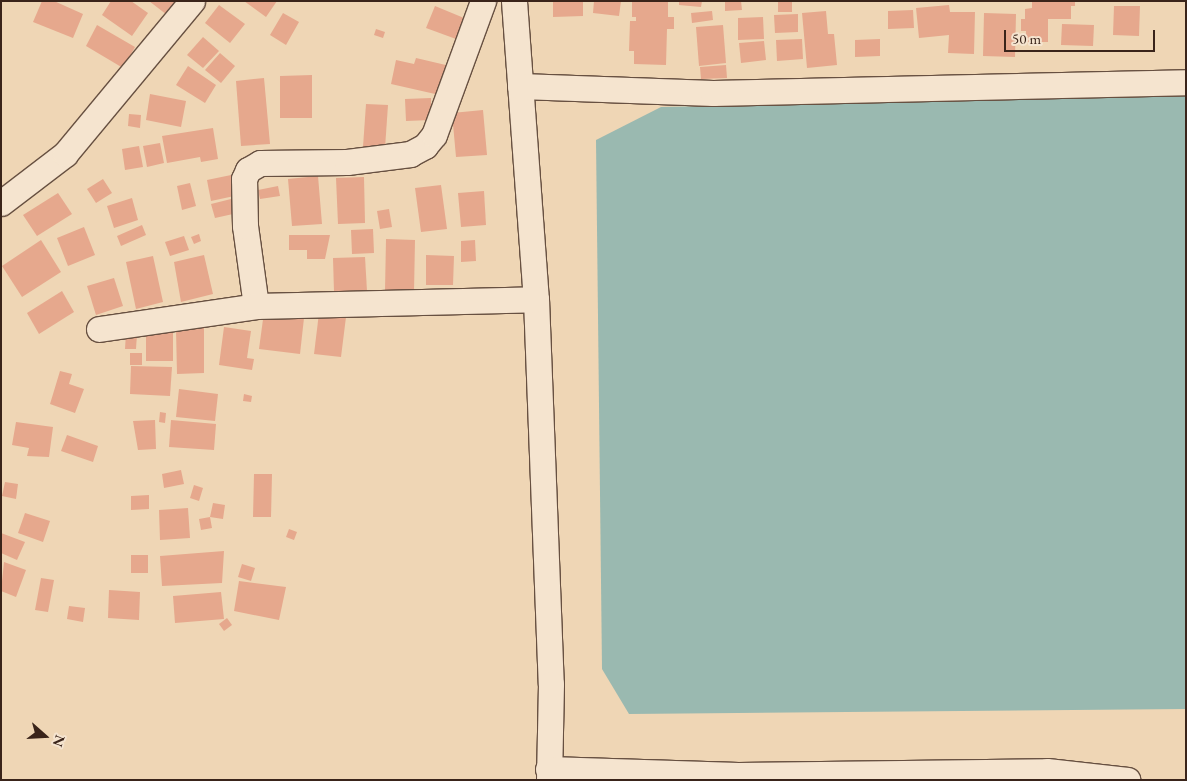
<!DOCTYPE html>
<style>
body{margin:0}
#map{position:relative;width:1187px;height:781px;overflow:hidden;background:#efd6b5;font-family:"EB Garamond",serif}
div>[style]{position:absolute}
[style*='--x']{left:calc(var(--x)*1px);top:calc(var(--y)*1px);width:calc(var(--w)*1px);rotate:calc(var(--a)*1deg)}
.water>*{inset:0;background:#9ab9b0}
.building>*{inset:0;background:#e6a88d}
.roads{filter:drop-shadow(1px 0 #675041) drop-shadow(-1px 0 #675041) drop-shadow(0 1px #675041) drop-shadow(0 -1px #675041)}
.minor>*{height:25px;margin:-12.5px;padding:0 12.5px;transform-origin:12.5px;border-radius:12.5px;background:#f5e4cf}
span{translate:-50% -50%;white-space:nowrap;text-align:center;line-height:1.15;-webkit-text-stroke:4.5px #f5e4cf;paint-order:stroke}
.frame{position:absolute;inset:0;border:2px solid #3a241a;pointer-events:none}
.north{position:absolute;left:20px;top:711px;width:50px;height:50px;-webkit-text-stroke:4px #f5e4cf;paint-order:stroke;rotate:109deg;font-size:14px;font-weight:700;line-height:20px;text-align:center;color:#3a241a}
.north::after{content:'';display:block;margin:auto;width:18px;height:22px;background:#3a241a;clip-path:polygon(50% 0,100% 100%,50% 72%,0 100%)}
.scale{position:absolute;left:1004px;top:30px;width:151px;height:22px;box-sizing:border-box;border:2px solid #3a241a;border-top:0;padding-left:6px;font-size:15px;line-height:18px;white-space:nowrap;color:#3a241a;-webkit-text-stroke:4px #f5e4cf;paint-order:stroke}
</style>
<div id="map">
<div class="water">
<i style="clip-path:polygon(1186px 96px,1186px 709px,629px 714px,602px 669px,596px 140px,661px 107px)"></i>
</div>
<div class="building">
<i style="clip-path:polygon(42px 1px,54px 1px,83px 14px,73px 38px,33px 22px)"></i>
<i style="clip-path:polygon(111px 1px,131px 1px,148px 13px,132px 36px,102px 15px)"></i>
<i style="clip-path:polygon(149px 1px,182px 1px,171px 18px)"></i>
<i style="clip-path:polygon(244px 1px,277px 1px,266px 17px)"></i>
<i style="clip-path:polygon(553px 1px,583px 1px,583px 16px,553px 17px)"></i>
<i style="clip-path:polygon(594px 1px,621px 1px,619px 16px,593px 13px)"></i>
<i style="clip-path:polygon(632px 1px,668px 2px,668px 17px,674px 17px,674px 29px,667px 29px,666px 65px,634px 64px,634px 51px,629px 51px,630px 21px,636px 21px,636px 17px,632px 17px)"></i>
<i style="clip-path:polygon(679px 1px,702px 1px,701px 7px,679px 5px)"></i>
<i style="clip-path:polygon(725px 1px,741px 1px,742px 10px,725px 11px)"></i>
<i style="clip-path:polygon(778px 1px,792px 1px,792px 12px,778px 12px)"></i>
<i style="clip-path:polygon(1032px 1px,1075px 1px,1075px 6px,1071px 6px,1071px 19px,1048px 19px,1048px 42px,1026px 42px,1026px 31px,1021px 31px,1021px 19px,1025px 19px,1025px 9px,1032px 8px)"></i>
<i style="clip-path:polygon(219px 5px,245px 24px,230px 43px,205px 23px)"></i>
<i style="clip-path:polygon(949px 5px,950px 12px,975px 12px,974px 54px,948px 53px,949px 35px,919px 38px,916px 8px)"></i>
<i style="clip-path:polygon(435px 6px,464px 18px,456px 39px,426px 28px)"></i>
<i style="clip-path:polygon(1114px 6px,1140px 6px,1139px 36px,1113px 35px)"></i>
<i style="clip-path:polygon(913px 10px,914px 28px,888px 29px,888px 11px)"></i>
<i style="clip-path:polygon(712px 11px,713px 20px,692px 23px,691px 13px)"></i>
<i style="clip-path:polygon(826px 11px,828px 34px,834px 34px,837px 65px,807px 68px,802px 13px)"></i>
<i style="clip-path:polygon(283px 13px,299px 22px,286px 45px,270px 35px)"></i>
<i style="clip-path:polygon(984px 13px,1016px 14px,1015px 57px,983px 56px)"></i>
<i style="clip-path:polygon(798px 14px,798px 32px,775px 33px,774px 15px)"></i>
<i style="clip-path:polygon(763px 17px,764px 39px,738px 40px,738px 18px)"></i>
<i style="clip-path:polygon(1062px 24px,1094px 25px,1093px 46px,1061px 45px)"></i>
<i style="clip-path:polygon(97px 25px,135px 47px,123px 68px,86px 46px)"></i>
<i style="clip-path:polygon(723px 25px,726px 63px,699px 66px,696px 27px)"></i>
<i style="clip-path:polygon(376px 29px,385px 32px,383px 38px,374px 35px)"></i>
<i style="clip-path:polygon(203px 37px,219px 51px,203px 68px,187px 55px)"></i>
<i style="clip-path:polygon(802px 39px,803px 59px,777px 61px,776px 40px)"></i>
<i style="clip-path:polygon(880px 39px,880px 56px,855px 57px,855px 40px)"></i>
<i style="clip-path:polygon(764px 41px,766px 60px,741px 63px,739px 43px)"></i>
<i style="clip-path:polygon(220px 53px,235px 66px,221px 83px,205px 70px)"></i>
<i style="clip-path:polygon(416px 58px,450px 66px,444px 96px,391px 84px,396px 60px,414px 64px)"></i>
<i style="clip-path:polygon(726px 65px,727px 78px,701px 79px,700px 67px)"></i>
<i style="clip-path:polygon(188px 66px,216px 85px,205px 103px,176px 85px)"></i>
<i style="clip-path:polygon(312px 75px,312px 118px,280px 118px,280px 76px)"></i>
<i style="clip-path:polygon(264px 78px,270px 144px,241px 146px,236px 81px)"></i>
<i style="clip-path:polygon(150px 94px,186px 101px,181px 127px,146px 120px)"></i>
<i style="clip-path:polygon(431px 98px,431px 120px,406px 121px,405px 99px)"></i>
<i style="clip-path:polygon(366px 104px,388px 105px,385px 148px,363px 147px)"></i>
<i style="clip-path:polygon(483px 110px,487px 155px,456px 157px,452px 113px)"></i>
<i style="clip-path:polygon(129px 114px,141px 115px,140px 128px,128px 126px)"></i>
<i style="clip-path:polygon(213px 128px,218px 159px,201px 162px,200px 157px,167px 163px,162px 136px)"></i>
<i style="clip-path:polygon(160px 143px,164px 163px,147px 167px,143px 146px)"></i>
<i style="clip-path:polygon(139px 146px,143px 167px,125px 170px,122px 149px)"></i>
<i style="clip-path:polygon(236px 174px,239px 195px,211px 201px,207px 180px)"></i>
<i style="clip-path:polygon(318px 176px,322px 224px,292px 226px,288px 179px)"></i>
<i style="clip-path:polygon(364px 177px,365px 223px,338px 224px,336px 178px)"></i>
<i style="clip-path:polygon(103px 179px,112px 193px,96px 203px,87px 189px)"></i>
<i style="clip-path:polygon(190px 183px,196px 206px,182px 210px,177px 186px)"></i>
<i style="clip-path:polygon(441px 185px,447px 229px,421px 232px,415px 188px)"></i>
<i style="clip-path:polygon(278px 186px,280px 196px,260px 199px,258px 190px)"></i>
<i style="clip-path:polygon(484px 191px,486px 225px,461px 227px,458px 193px)"></i>
<i style="clip-path:polygon(58px 193px,72px 214px,37px 236px,23px 215px)"></i>
<i style="clip-path:polygon(239px 197px,242px 212px,215px 218px,211px 204px)"></i>
<i style="clip-path:polygon(132px 198px,138px 220px,114px 228px,107px 206px)"></i>
<i style="clip-path:polygon(389px 209px,392px 227px,380px 229px,377px 211px)"></i>
<i style="clip-path:polygon(142px 225px,146px 235px,121px 246px,117px 236px)"></i>
<i style="clip-path:polygon(84px 227px,95px 255px,68px 266px,57px 238px)"></i>
<i style="clip-path:polygon(373px 229px,374px 253px,352px 254px,351px 230px)"></i>
<i style="clip-path:polygon(199px 234px,201px 241px,194px 244px,191px 237px)"></i>
<i style="clip-path:polygon(289px 235px,330px 235px,325px 259px,307px 259px,307px 250px,289px 250px)"></i>
<i style="clip-path:polygon(184px 236px,189px 250px,170px 256px,165px 242px)"></i>
<i style="clip-path:polygon(386px 239px,415px 240px,414px 292px,385px 291px)"></i>
<i style="clip-path:polygon(41px 240px,61px 272px,22px 297px,2px 266px)"></i>
<i style="clip-path:polygon(475px 240px,476px 261px,461px 262px,461px 241px)"></i>
<i style="clip-path:polygon(204px 255px,213px 294px,181px 302px,174px 262px)"></i>
<i style="clip-path:polygon(426px 255px,454px 256px,453px 285px,426px 285px)"></i>
<i style="clip-path:polygon(153px 256px,163px 302px,136px 309px,126px 262px)"></i>
<i style="clip-path:polygon(365px 257px,367px 291px,334px 292px,333px 258px)"></i>
<i style="clip-path:polygon(114px 278px,123px 306px,96px 315px,87px 286px)"></i>
<i style="clip-path:polygon(62px 291px,74px 312px,39px 334px,27px 313px)"></i>
<i style="clip-path:polygon(264px 312px,304px 318px,300px 354px,259px 349px)"></i>
<i style="clip-path:polygon(319px 313px,346px 317px,341px 357px,314px 354px)"></i>
<i style="clip-path:polygon(186px 326px,204px 326px,204px 373px,177px 374px,176px 329px)"></i>
<i style="clip-path:polygon(224px 327px,251px 331px,247px 358px,254px 359px,252px 370px,219px 365px)"></i>
<i style="clip-path:polygon(146px 332px,173px 332px,173px 361px,146px 361px)"></i>
<i style="clip-path:polygon(126px 333px,137px 334px,136px 349px,125px 349px)"></i>
<i style="clip-path:polygon(130px 353px,142px 353px,142px 365px,130px 365px)"></i>
<i style="clip-path:polygon(131px 366px,172px 367px,170px 396px,130px 394px)"></i>
<i style="clip-path:polygon(60px 371px,72px 374px,69px 384px,84px 389px,75px 413px,50px 404px)"></i>
<i style="clip-path:polygon(179px 389px,218px 394px,215px 421px,176px 417px)"></i>
<i style="clip-path:polygon(244px 394px,252px 396px,251px 402px,243px 401px)"></i>
<i style="clip-path:polygon(160px 412px,166px 413px,165px 423px,159px 422px)"></i>
<i style="clip-path:polygon(155px 420px,156px 449px,138px 450px,133px 421px)"></i>
<i style="clip-path:polygon(171px 420px,216px 424px,214px 450px,169px 447px)"></i>
<i style="clip-path:polygon(16px 422px,53px 427px,49px 457px,27px 456px,29px 448px,12px 445px)"></i>
<i style="clip-path:polygon(67px 435px,98px 446px,93px 462px,61px 451px)"></i>
<i style="clip-path:polygon(181px 470px,184px 484px,164px 488px,162px 474px)"></i>
<i style="clip-path:polygon(254px 474px,272px 474px,271px 517px,253px 517px)"></i>
<i style="clip-path:polygon(5px 482px,18px 484px,16px 499px,2px 496px)"></i>
<i style="clip-path:polygon(194px 485px,203px 488px,199px 501px,190px 498px)"></i>
<i style="clip-path:polygon(149px 495px,149px 509px,131px 510px,131px 496px)"></i>
<i style="clip-path:polygon(213px 503px,225px 505px,223px 519px,210px 517px,212px 528px,201px 530px,199px 519px,210px 517px)"></i>
<i style="clip-path:polygon(188px 508px,190px 538px,160px 540px,159px 510px)"></i>
<i style="clip-path:polygon(25px 513px,50px 521px,43px 542px,18px 533px)"></i>
<i style="clip-path:polygon(289px 529px,297px 532px,294px 540px,286px 537px)"></i>
<i style="clip-path:polygon(1px 533px,25px 542px,17px 560px,1px 553px)"></i>
<i style="clip-path:polygon(224px 551px,222px 583px,162px 586px,160px 556px)"></i>
<i style="clip-path:polygon(131px 555px,148px 555px,148px 573px,131px 573px)"></i>
<i style="clip-path:polygon(4px 562px,26px 570px,16px 597px,1px 591px)"></i>
<i style="clip-path:polygon(242px 564px,255px 568px,251px 581px,238px 577px)"></i>
<i style="clip-path:polygon(41px 578px,54px 580px,48px 612px,35px 610px)"></i>
<i style="clip-path:polygon(239px 581px,286px 587px,279px 620px,234px 611px)"></i>
<i style="clip-path:polygon(109px 590px,140px 592px,139px 620px,108px 618px)"></i>
<i style="clip-path:polygon(221px 592px,224px 619px,175px 623px,173px 596px)"></i>
<i style="clip-path:polygon(69px 606px,85px 608px,83px 622px,67px 619px)"></i>
<i style="clip-path:polygon(227px 618px,232px 625px,224px 631px,219px 624px)"></i>
</div>
<div class="roads">
<div class="minor">
<i style="--x:514;--y:1;--w:299;--a:85.8"></i>
<i style="--x:536;--y:299;--w:385;--a:87.8"></i>
<i style="--x:551;--y:684;--w:96;--a:91.2"></i>
<i style="--x:520;--y:86;--w:193;--a:2.1"></i>
<i style="--x:713;--y:93;--w:473;--a:-1.3"></i>
<i style="--x:1;--y:203;--w:81;--a:-37.4"></i>
<i style="--x:65;--y:154;--w:199;--a:-50.3"></i>
<i style="--x:256;--y:306;--w:81;--a:-97.8"></i>
<i style="--x:245;--y:226;--w:47;--a:-91.2"></i>
<i style="--x:244;--y:179;--w:10;--a:-66"></i>
<i style="--x:248;--y:170;--w:14;--a:-30"></i>
<i style="--x:260;--y:163;--w:87;--a:-0.7"></i>
<i style="--x:347;--y:162;--w:64;--a:-7.2"></i>
<i style="--x:410;--y:154;--w:17;--a:-28"></i>
<i style="--x:425;--y:146;--w:14;--a:-51"></i>
<i style="--x:434;--y:135;--w:143;--a:-69.9"></i>
<i style="--x:99;--y:329;--w:159;--a:-8.3"></i>
<i style="--x:256;--y:306;--w:280;--a:-1.4"></i>
<i style="--x:548;--y:769;--w:190;--a:1.8"></i>
<i style="--x:738;--y:775;--w:309;--a:-0.7"></i>
<i style="--x:1047;--y:771;--w:81;--a:6.3"></i>
</div>
</div>
<div class="frame"></div>
<div class="north">N</div>
<div class="scale">50 m</div>
</div>
